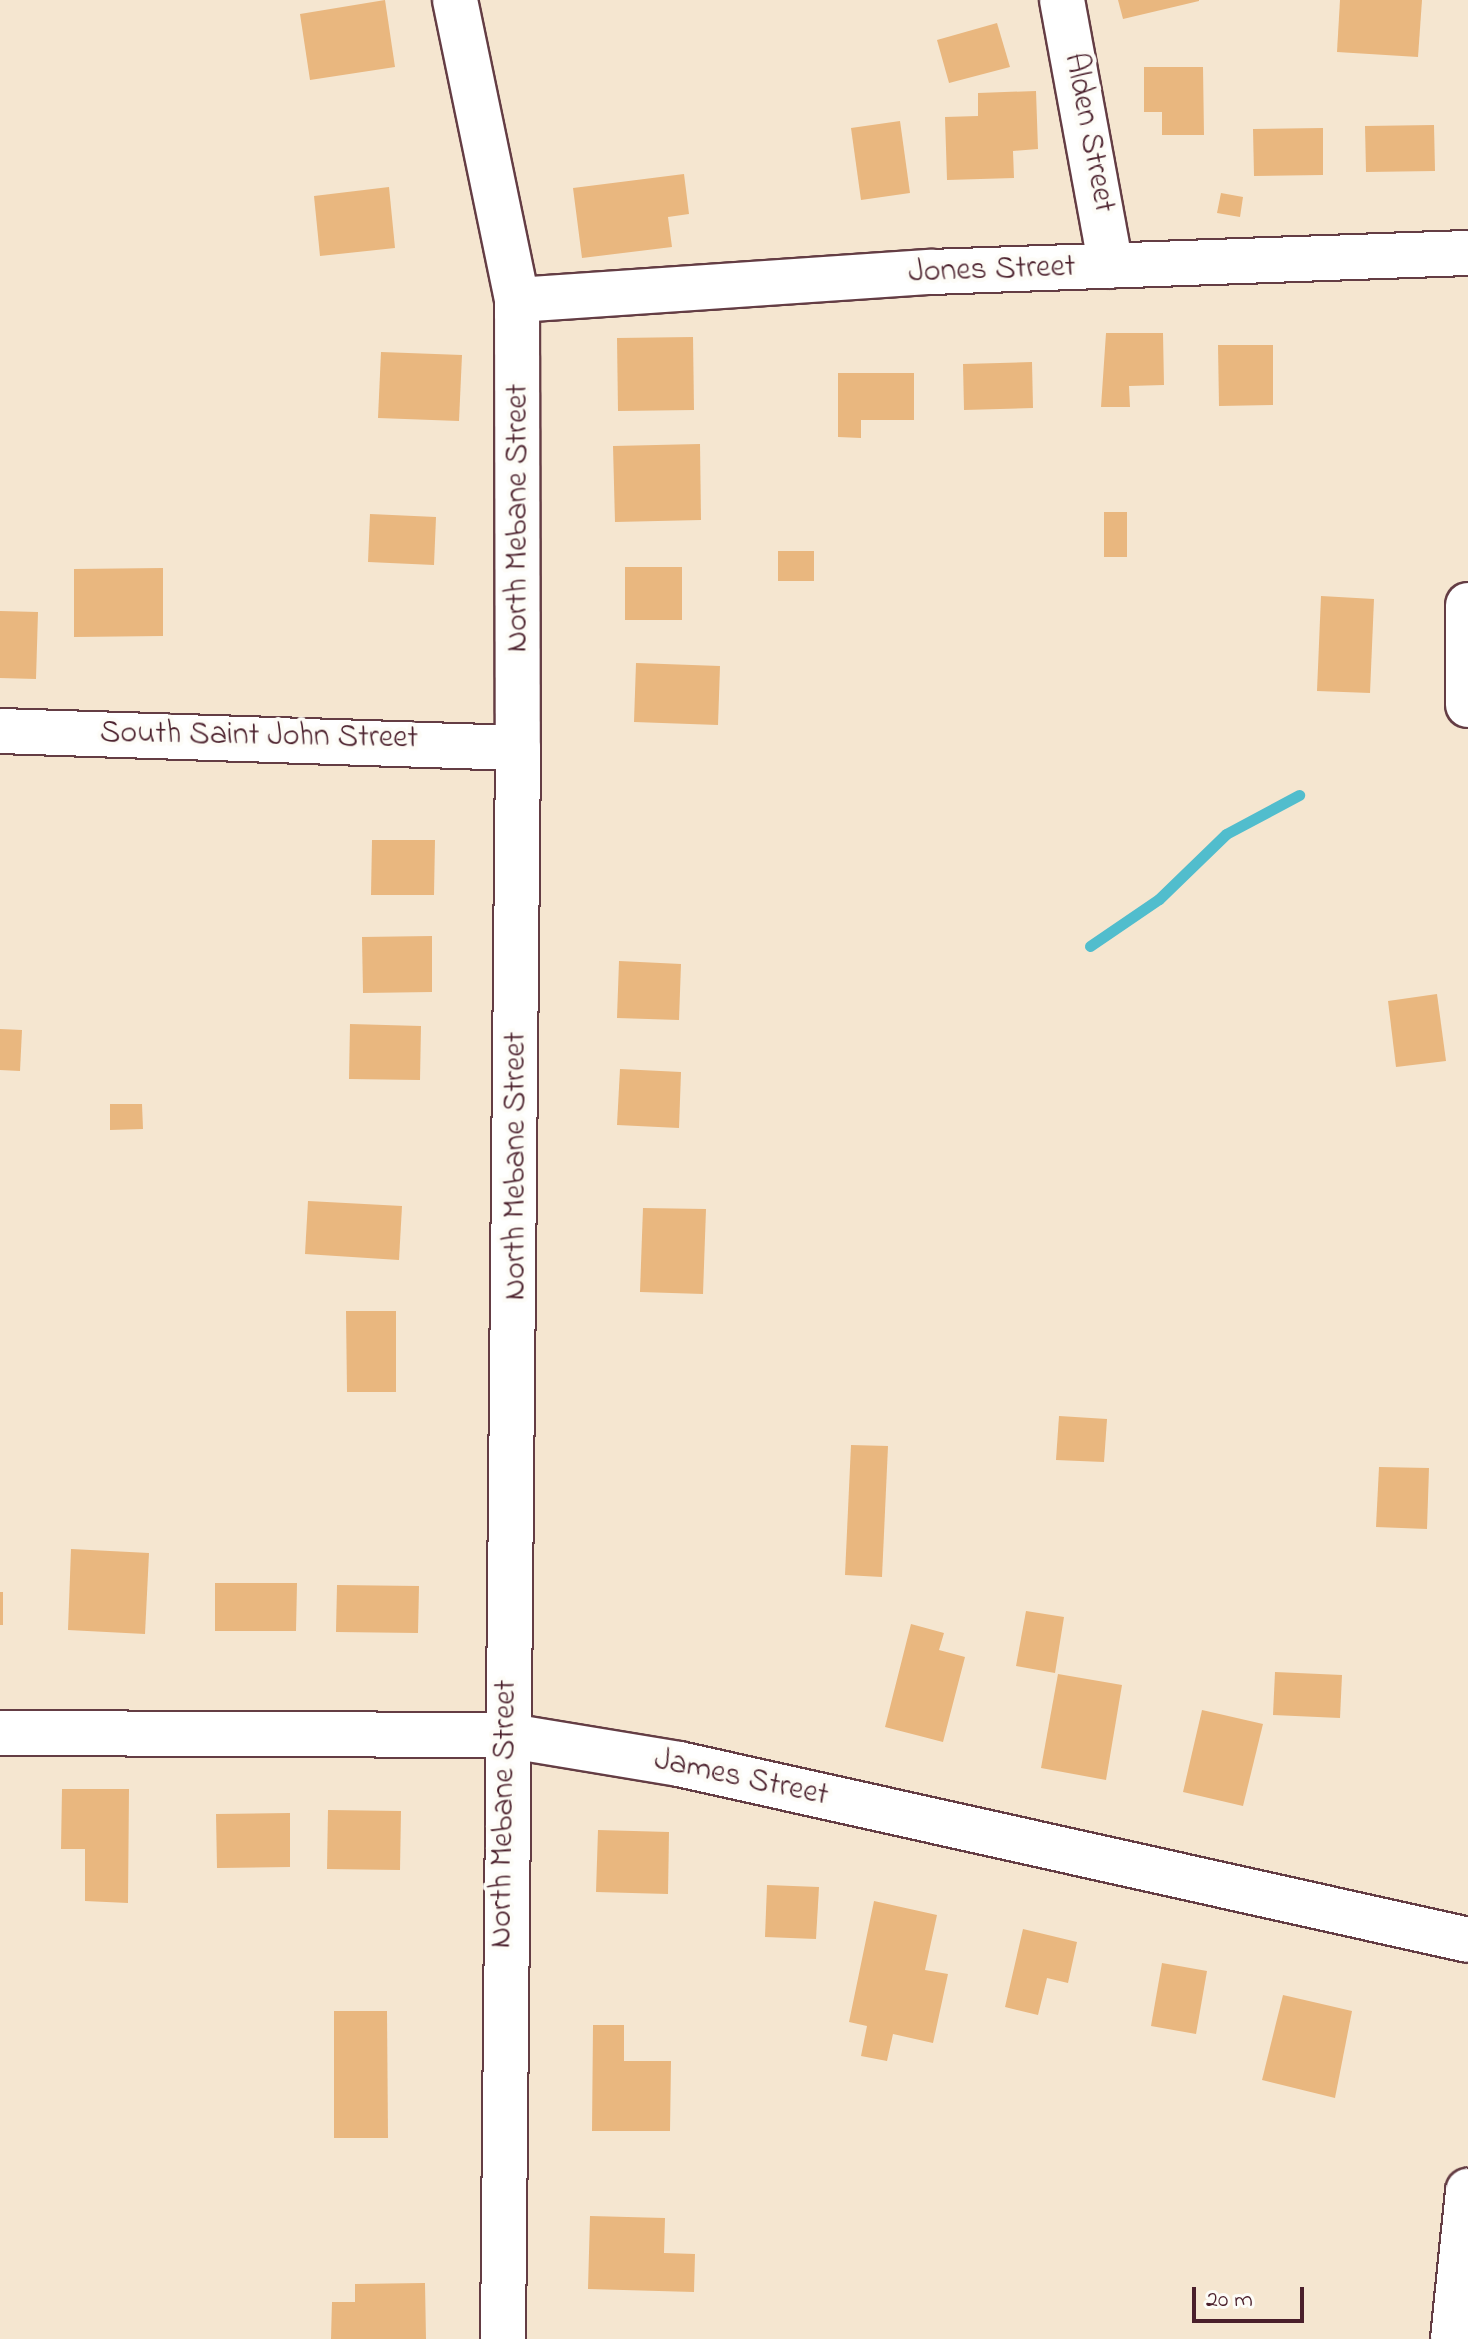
<!DOCTYPE html>
<style>
body{margin:0}
#map{position:relative;width:1468px;height:2339px;overflow:hidden;background:#f5e6d0;font-family:"Indie Flower",sans-serif}
div>[style]{position:absolute}
[style*='--x']{left:calc(var(--x)*1px);top:calc(var(--y)*1px);width:calc(var(--w)*1px);rotate:calc(var(--a)*1deg)}
.stream>*{height:11px;margin:-5.5px;padding:0 5.5px;transform-origin:5.5px;border-radius:5.5px;background:#51bdcd}
.building>*{inset:0;background:#e9b77f}
.roads{filter:drop-shadow(2px 0 #643d44) drop-shadow(-2px 0 #643d44) drop-shadow(0 2px #643d44) drop-shadow(0 -2px #643d44)}
.minor>*{height:44px;margin:-22px;padding:0 22px;transform-origin:22px;border-radius:22px;background:#fff}
.major>*{height:44px;margin:-22px;padding:0 22px;transform-origin:22px;border-radius:22px;background:#fff}
span{translate:-50% -50%;white-space:nowrap;text-align:center;line-height:1.15;-webkit-text-stroke:8px #fdfcf7;paint-order:stroke}
.street-label{font-size:32px;color:#4a1f2b}
.scale{position:absolute;left:1192px;top:2287px;width:112px;height:36px;box-sizing:border-box;border:4px solid #4a1f2b;border-top:0;padding-left:10px;font-size:24px;line-height:28px;white-space:nowrap;color:#4a1f2b;-webkit-text-stroke:6px #fdfcf7;paint-order:stroke}
</style>
<div id="map">
<div class="stream">
<i style="--x:1090;--y:946;--w:83;--a:-34.3"></i>
<i style="--x:1159;--y:899;--w:93;--a:-44.1"></i>
<i style="--x:1226;--y:834;--w:83;--a:-28.1"></i>
</div>
<div class="building">
<i style="clip-path:polygon(385px 0,395px 67px,310px 80px,300px 14px)"></i>
<i style="clip-path:polygon(1118px 0,1199px 0,1199px 1px,1123px 19px)"></i>
<i style="clip-path:polygon(1340px 0,1422px 0,1418px 57px,1337px 52px)"></i>
<i style="clip-path:polygon(997px 23px,1010px 67px,949px 83px,937px 40px)"></i>
<i style="clip-path:polygon(1144px 67px,1203px 67px,1204px 135px,1162px 135px,1162px 112px,1144px 112px)"></i>
<i style="clip-path:polygon(1036px 91px,1038px 149px,1013px 151px,1014px 178px,947px 180px,945px 117px,978px 116px,978px 93px)"></i>
<i style="clip-path:polygon(900px 121px,910px 193px,861px 200px,851px 128px)"></i>
<i style="clip-path:polygon(1434px 125px,1435px 171px,1366px 172px,1365px 126px)"></i>
<i style="clip-path:polygon(1323px 128px,1323px 175px,1254px 176px,1253px 129px)"></i>
<i style="clip-path:polygon(684px 174px,689px 214px,668px 217px,672px 247px,582px 258px,573px 188px)"></i>
<i style="clip-path:polygon(389px 187px,395px 248px,320px 256px,314px 196px)"></i>
<i style="clip-path:polygon(1221px 193px,1243px 197px,1240px 217px,1217px 213px)"></i>
<i style="clip-path:polygon(1106px 333px,1163px 333px,1164px 385px,1129px 386px,1130px 407px,1101px 407px)"></i>
<i style="clip-path:polygon(693px 337px,694px 410px,618px 411px,617px 338px)"></i>
<i style="clip-path:polygon(1218px 345px,1273px 345px,1273px 405px,1219px 406px)"></i>
<i style="clip-path:polygon(381px 352px,462px 355px,459px 421px,378px 418px)"></i>
<i style="clip-path:polygon(1032px 362px,1033px 408px,964px 410px,963px 364px)"></i>
<i style="clip-path:polygon(838px 373px,914px 373px,914px 420px,861px 420px,861px 438px,838px 437px)"></i>
<i style="clip-path:polygon(700px 444px,701px 520px,615px 522px,613px 446px)"></i>
<i style="clip-path:polygon(1104px 512px,1127px 512px,1127px 557px,1104px 557px)"></i>
<i style="clip-path:polygon(370px 514px,436px 517px,434px 565px,368px 562px)"></i>
<i style="clip-path:polygon(778px 551px,814px 551px,814px 581px,778px 581px)"></i>
<i style="clip-path:polygon(625px 567px,682px 567px,682px 620px,625px 620px)"></i>
<i style="clip-path:polygon(163px 568px,163px 636px,74px 637px,74px 569px)"></i>
<i style="clip-path:polygon(1321px 596px,1374px 599px,1370px 693px,1317px 691px)"></i>
<i style="clip-path:polygon(0 611px,38px 612px,36px 679px,0 678px)"></i>
<i style="clip-path:polygon(636px 663px,720px 666px,718px 725px,634px 722px)"></i>
<i style="clip-path:polygon(372px 840px,435px 840px,434px 895px,371px 895px)"></i>
<i style="clip-path:polygon(432px 936px,432px 992px,363px 993px,362px 937px)"></i>
<i style="clip-path:polygon(619px 961px,681px 964px,679px 1020px,617px 1018px)"></i>
<i style="clip-path:polygon(1437px 994px,1446px 1061px,1396px 1067px,1388px 1001px)"></i>
<i style="clip-path:polygon(350px 1024px,421px 1026px,420px 1080px,349px 1079px)"></i>
<i style="clip-path:polygon(0 1029px,22px 1030px,20px 1071px,0 1070px)"></i>
<i style="clip-path:polygon(620px 1069px,681px 1072px,679px 1128px,617px 1125px)"></i>
<i style="clip-path:polygon(110px 1104px,142px 1104px,143px 1129px,110px 1130px)"></i>
<i style="clip-path:polygon(308px 1201px,402px 1206px,399px 1260px,305px 1254px)"></i>
<i style="clip-path:polygon(643px 1208px,706px 1209px,703px 1294px,640px 1292px)"></i>
<i style="clip-path:polygon(346px 1311px,396px 1311px,396px 1392px,347px 1392px)"></i>
<i style="clip-path:polygon(1059px 1416px,1107px 1419px,1104px 1462px,1056px 1460px)"></i>
<i style="clip-path:polygon(851px 1445px,888px 1446px,882px 1577px,845px 1575px)"></i>
<i style="clip-path:polygon(1379px 1467px,1429px 1468px,1427px 1529px,1376px 1527px)"></i>
<i style="clip-path:polygon(71px 1549px,149px 1553px,145px 1634px,68px 1630px)"></i>
<i style="clip-path:polygon(215px 1583px,297px 1583px,296px 1631px,215px 1631px)"></i>
<i style="clip-path:polygon(337px 1585px,419px 1586px,418px 1633px,336px 1632px)"></i>
<i style="clip-path:polygon(0 1592px,3px 1592px,3px 1625px,0 1625px)"></i>
<i style="clip-path:polygon(1026px 1611px,1064px 1617px,1055px 1673px,1016px 1666px)"></i>
<i style="clip-path:polygon(911px 1624px,944px 1633px,939px 1650px,965px 1657px,943px 1742px,885px 1727px)"></i>
<i style="clip-path:polygon(1275px 1672px,1342px 1675px,1340px 1718px,1273px 1715px)"></i>
<i style="clip-path:polygon(1058px 1674px,1122px 1685px,1106px 1780px,1041px 1768px)"></i>
<i style="clip-path:polygon(1202px 1710px,1263px 1724px,1243px 1806px,1183px 1792px)"></i>
<i style="clip-path:polygon(62px 1789px,129px 1789px,128px 1903px,85px 1901px,85px 1849px,61px 1849px)"></i>
<i style="clip-path:polygon(328px 1810px,401px 1811px,400px 1870px,327px 1869px)"></i>
<i style="clip-path:polygon(290px 1813px,290px 1867px,217px 1868px,216px 1814px)"></i>
<i style="clip-path:polygon(598px 1830px,669px 1832px,668px 1894px,596px 1892px)"></i>
<i style="clip-path:polygon(767px 1885px,819px 1887px,816px 1939px,765px 1937px)"></i>
<i style="clip-path:polygon(874px 1901px,937px 1915px,925px 1970px,948px 1974px,933px 2043px,893px 2034px,887px 2061px,861px 2056px,867px 2026px,849px 2022px)"></i>
<i style="clip-path:polygon(1023px 1929px,1077px 1942px,1068px 1983px,1047px 1978px,1038px 2015px,1005px 2007px)"></i>
<i style="clip-path:polygon(1162px 1963px,1207px 1971px,1196px 2034px,1151px 2026px)"></i>
<i style="clip-path:polygon(1283px 1995px,1352px 2011px,1335px 2098px,1262px 2080px)"></i>
<i style="clip-path:polygon(334px 2011px,387px 2011px,388px 2138px,334px 2138px)"></i>
<i style="clip-path:polygon(593px 2025px,624px 2025px,624px 2061px,671px 2061px,670px 2131px,592px 2131px)"></i>
<i style="clip-path:polygon(590px 2216px,665px 2218px,664px 2253px,695px 2254px,694px 2292px,588px 2289px)"></i>
<i style="clip-path:polygon(425px 2283px,426px 2339px,331px 2339px,332px 2302px,355px 2302px,355px 2284px)"></i>
</div>
<div class="roads">
<div class="minor">
<i style="--x:1062;--y:0;--w:270;--a:79.6"></i>
<i style="--x:517;--y:300;--w:415;--a:-3.9"></i>
<i style="--x:931;--y:272;--w:537;--a:-2.03"></i>
<i style="--x:1468;--y:605;--w:100;--a:90"></i>
<i style="--x:0;--y:731;--w:518;--a:1.88"></i>
<i style="--x:518;--y:748;--w:1591;--a:90.54"></i>
<i style="--x:0;--y:1733;--w:504;--a:0.23"></i>
<i style="--x:504;--y:1735;--w:177;--a:9.4"></i>
<i style="--x:679;--y:1764;--w:808;--a:12.57"></i>
<i style="--x:1453;--y:2339;--w:149;--a:-84.2"></i>
</div>
<div class="major">
<i style="--x:455;--y:0;--w:306;--a:78.3"></i>
<i style="--x:517;--y:300;--w:448;--a:89.9"></i>
</div>
</div>
<div class="street-label">
<span style="left:1088px;top:133px;rotate:79deg">Alden Street</span>
<span style="left:992px;top:271px;rotate:-2deg">Jones Street</span>
<span style="left:519px;top:518px;rotate:-90deg">North Mebane Street</span>
<span style="left:259px;top:737px;rotate:1deg">South Saint John Street</span>
<span style="left:517px;top:1166px;rotate:-90deg">North Mebane Street</span>
<span style="left:741px;top:1779px;rotate:12deg">James Street</span>
<span style="left:505px;top:1814px;rotate:-89deg">North Mebane Street</span>
</div>
<div class="scale">20 m</div>
</div>
